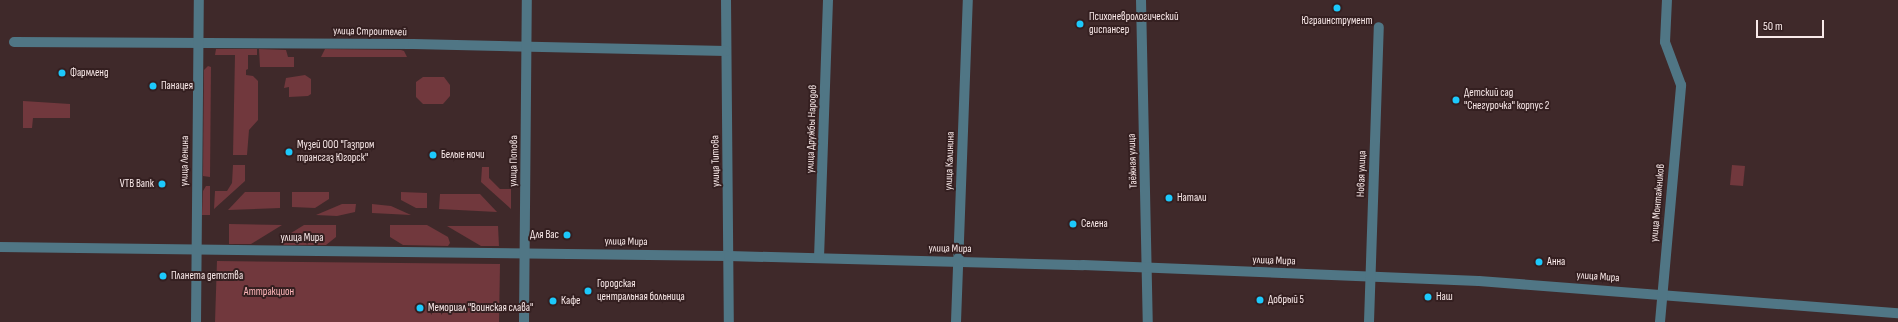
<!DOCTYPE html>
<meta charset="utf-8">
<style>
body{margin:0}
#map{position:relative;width:1898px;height:322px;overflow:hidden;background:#3f292a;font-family:"Sofia Sans Condensed",sans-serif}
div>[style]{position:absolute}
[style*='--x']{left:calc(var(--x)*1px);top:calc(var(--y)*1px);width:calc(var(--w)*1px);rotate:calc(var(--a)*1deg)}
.green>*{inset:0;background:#71383d}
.minor>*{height:10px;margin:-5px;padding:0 5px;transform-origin:5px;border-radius:5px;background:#507685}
.dots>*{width:11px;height:11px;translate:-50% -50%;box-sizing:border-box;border:2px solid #341f20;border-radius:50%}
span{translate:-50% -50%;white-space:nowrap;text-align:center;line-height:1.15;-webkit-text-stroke:4px #341f20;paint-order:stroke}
.poi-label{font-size:11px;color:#f9e9e9}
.left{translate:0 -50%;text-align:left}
.right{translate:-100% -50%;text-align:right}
.street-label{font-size:11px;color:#f9e9e9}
.park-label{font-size:11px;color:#feb7ba}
.scale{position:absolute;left:1756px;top:20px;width:68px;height:18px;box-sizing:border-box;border:2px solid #f9e9e9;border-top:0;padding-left:5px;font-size:12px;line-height:14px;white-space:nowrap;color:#f9e9e9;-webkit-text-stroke:3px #341f20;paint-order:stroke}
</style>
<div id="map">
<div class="green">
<i style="clip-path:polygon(216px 49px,257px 49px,257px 55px,248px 55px,248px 69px,246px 70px,246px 75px,253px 76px,258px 81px,258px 120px,249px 130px,247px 155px,233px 155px,235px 55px,215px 55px)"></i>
<i style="clip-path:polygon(259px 49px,286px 50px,288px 57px,294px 57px,294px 67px,260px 67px)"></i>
<i style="clip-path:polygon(325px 49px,401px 50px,404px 51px,407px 57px,321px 57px)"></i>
<i style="clip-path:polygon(208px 66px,211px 67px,210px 177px,203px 176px,204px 70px)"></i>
<i style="clip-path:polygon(305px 75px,311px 79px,311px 94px,308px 96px,289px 97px,289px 87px,284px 88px,286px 78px)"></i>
<i style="clip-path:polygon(423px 77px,444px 77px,450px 85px,450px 96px,443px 104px,423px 104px,416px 97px,416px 82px)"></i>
<i style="clip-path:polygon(23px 101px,70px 104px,70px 118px,33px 118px,32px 128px,23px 128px)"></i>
<i style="clip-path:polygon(233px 165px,245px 165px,245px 181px,214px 209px,215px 191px,227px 191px,232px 183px)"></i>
<i style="clip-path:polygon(1732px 165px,1745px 166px,1743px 186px,1730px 185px)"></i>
<i style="clip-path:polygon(482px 167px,489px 167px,489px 178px,500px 189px,511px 189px,511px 209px,481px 182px)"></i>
<i style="clip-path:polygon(206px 186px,210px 186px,210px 215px,202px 215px,203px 191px)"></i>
<i style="clip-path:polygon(245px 192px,280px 192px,280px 208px,228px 210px)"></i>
<i style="clip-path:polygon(292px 192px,329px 192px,329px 199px,315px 208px,292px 207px)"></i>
<i style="clip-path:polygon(401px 192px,427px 193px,427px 208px,416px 208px,401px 200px)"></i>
<i style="clip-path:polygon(440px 194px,480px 194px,497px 212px,439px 209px)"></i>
<i style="clip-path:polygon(342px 204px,356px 204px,355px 212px,337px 216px,316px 215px)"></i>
<i style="clip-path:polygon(372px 204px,391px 206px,411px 215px,372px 213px)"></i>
<i style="clip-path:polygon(229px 224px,282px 225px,251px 244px,229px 244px)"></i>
<i style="clip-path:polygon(304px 225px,336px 225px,336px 237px,326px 245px,283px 245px,283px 238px)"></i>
<i style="clip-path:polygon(390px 225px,427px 225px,448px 237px,450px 243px,448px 246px,403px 245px,390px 237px)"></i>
<i style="clip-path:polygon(447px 226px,498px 226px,499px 246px,481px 246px)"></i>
<i style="clip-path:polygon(217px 261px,500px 264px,499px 322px,215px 322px)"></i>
</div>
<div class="minor">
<i style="--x:726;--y:0;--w:322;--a:89.5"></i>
<i style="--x:1141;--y:0;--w:322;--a:88.8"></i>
<i style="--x:14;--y:42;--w:399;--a:0.3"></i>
<i style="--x:413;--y:44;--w:313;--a:1.3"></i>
<i style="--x:0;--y:247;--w:729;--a:0.71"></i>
<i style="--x:729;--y:256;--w:354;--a:1.5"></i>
<i style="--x:1083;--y:265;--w:396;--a:2.3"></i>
<i style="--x:1479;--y:281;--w:420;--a:4.4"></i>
<i style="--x:819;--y:258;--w:258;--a:-88"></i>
<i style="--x:196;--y:322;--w:322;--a:-89.5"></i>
<i style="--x:524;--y:322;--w:322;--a:-89.5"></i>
<i style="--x:956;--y:322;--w:322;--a:-87.9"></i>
<i style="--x:1369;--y:322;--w:295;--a:-88.1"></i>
<i style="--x:1660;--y:322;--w:238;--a:-84.9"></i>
<i style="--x:1681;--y:85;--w:46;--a:-110.4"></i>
<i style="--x:1665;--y:42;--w:42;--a:-87.3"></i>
</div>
<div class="dots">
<i style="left:1337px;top:8px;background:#1cc9fc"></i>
<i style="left:1080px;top:24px;background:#1cc9fc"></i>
<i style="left:62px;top:73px;background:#1cc9fc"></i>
<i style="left:153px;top:86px;background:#1cc9fc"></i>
<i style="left:1456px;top:100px;background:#1cc9fc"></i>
<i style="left:289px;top:152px;background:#1cc9fc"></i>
<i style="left:433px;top:155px;background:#1cc9fc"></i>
<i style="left:162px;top:184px;background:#1cc9fc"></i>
<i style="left:1169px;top:198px;background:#1cc9fc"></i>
<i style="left:1073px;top:224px;background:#1cc9fc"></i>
<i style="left:567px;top:235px;background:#1cc9fc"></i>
<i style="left:1539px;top:262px;background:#1cc9fc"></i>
<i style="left:163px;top:276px;background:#1cc9fc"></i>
<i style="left:588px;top:291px;background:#1cc9fc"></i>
<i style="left:1428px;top:297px;background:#1cc9fc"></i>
<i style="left:1260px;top:300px;background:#1cc9fc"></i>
<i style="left:553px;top:301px;background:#1cc9fc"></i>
<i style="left:420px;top:308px;background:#1cc9fc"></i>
</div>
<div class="poi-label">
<span class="left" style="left:1089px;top:24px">Психоневрологический<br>диспансер</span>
<span style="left:1337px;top:21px">Юграинструмент</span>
<span class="left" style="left:70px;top:73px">Фармленд</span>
<span class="left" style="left:161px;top:86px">Панацея</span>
<span class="left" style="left:1464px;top:100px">Детский сад<br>"Снегурочка" корпус 2</span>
<span class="left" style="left:297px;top:152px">Музей ООО "Газпром<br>трансгаз Югорск"</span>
<span class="left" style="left:441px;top:155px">Белые ночи</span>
<span class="right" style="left:154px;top:184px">VTB Bank</span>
<span class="left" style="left:1177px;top:198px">Натали</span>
<span class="left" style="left:1081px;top:224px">Селена</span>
<span class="right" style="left:559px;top:235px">Для Вас</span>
<span class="left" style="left:1547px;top:262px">Анна</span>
<span class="left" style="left:171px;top:276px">Планета детства</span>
<span class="left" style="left:597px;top:291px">Городская<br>центральная больница</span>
<span class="left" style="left:1436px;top:297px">Наш</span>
<span class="left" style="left:1268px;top:300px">Добрый 5</span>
<span class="left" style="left:561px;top:301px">Кафе</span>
<span class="left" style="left:428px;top:308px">Мемориал "Воинская слава"</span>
</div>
<div class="street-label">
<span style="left:370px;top:32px;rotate:1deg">улица Строителей</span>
<span style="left:812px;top:129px;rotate:-88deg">улица Дружбы Народов</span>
<span style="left:185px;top:161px;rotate:-89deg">улица Ленина</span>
<span style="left:514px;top:161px;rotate:-89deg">улица Попова</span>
<span style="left:716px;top:161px;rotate:-91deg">улица Титова</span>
<span style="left:950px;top:161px;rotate:-88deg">улица Калинина</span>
<span style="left:1133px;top:161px;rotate:-92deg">Таёжная улица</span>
<span style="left:1362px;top:174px;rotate:-88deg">Новая улица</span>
<span style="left:1658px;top:203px;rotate:-85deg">улица Монтажников</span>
<span style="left:302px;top:238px">улица Мира</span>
<span style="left:626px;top:242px;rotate:1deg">улица Мира</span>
<span style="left:950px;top:249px;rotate:1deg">улица Мира</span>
<span style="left:1274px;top:261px;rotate:2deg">улица Мира</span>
<span style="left:1598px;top:277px;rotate:4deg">улица Мира</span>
</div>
<div class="park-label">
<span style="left:269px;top:292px">Аттракцион</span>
</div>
<div class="scale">50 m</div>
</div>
